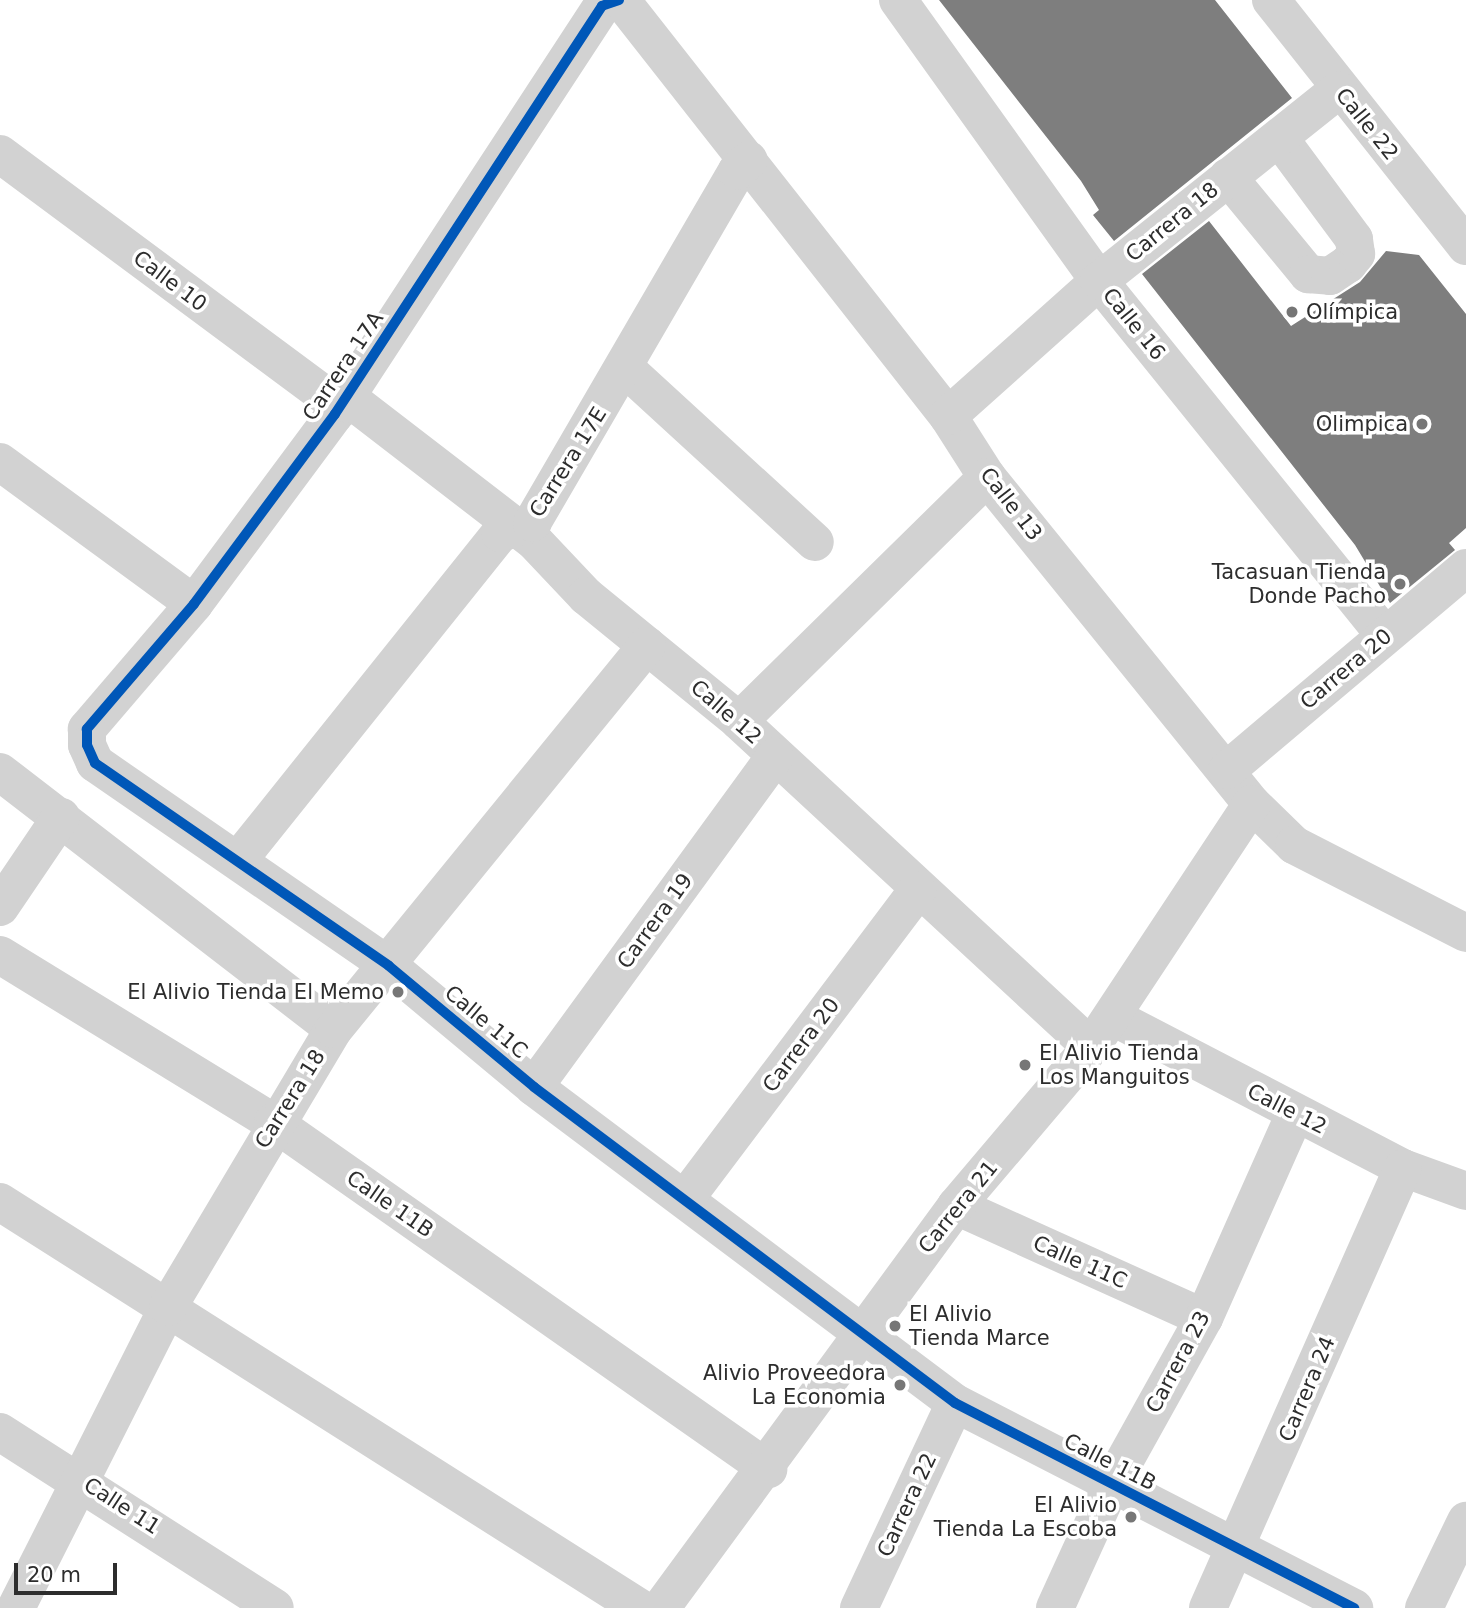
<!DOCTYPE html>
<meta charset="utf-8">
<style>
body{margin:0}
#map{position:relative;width:1466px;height:1608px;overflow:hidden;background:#fff;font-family:"DejaVu Sans",sans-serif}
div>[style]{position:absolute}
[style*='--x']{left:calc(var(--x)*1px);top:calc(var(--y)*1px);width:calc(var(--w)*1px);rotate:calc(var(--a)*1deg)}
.building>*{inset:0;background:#7e7e7e}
.minor>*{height:38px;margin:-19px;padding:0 19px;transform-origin:19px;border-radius:19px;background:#d2d2d2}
.cycleway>*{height:10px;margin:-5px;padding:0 5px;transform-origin:5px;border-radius:5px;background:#0057b8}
.dots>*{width:19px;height:19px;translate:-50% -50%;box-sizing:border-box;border:4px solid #fff;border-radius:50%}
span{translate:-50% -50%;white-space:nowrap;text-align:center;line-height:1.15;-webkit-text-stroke:7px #fff;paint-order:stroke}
.street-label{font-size:21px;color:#2d2d2d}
.poi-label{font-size:21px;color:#2d2d2d}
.left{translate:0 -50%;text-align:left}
.right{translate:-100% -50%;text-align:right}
.scale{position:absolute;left:14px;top:1563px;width:103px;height:32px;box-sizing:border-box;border:4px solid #2d2d2d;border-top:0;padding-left:9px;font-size:21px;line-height:24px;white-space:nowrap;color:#2d2d2d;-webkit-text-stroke:5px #fff;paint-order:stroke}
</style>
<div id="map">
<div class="building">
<i style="clip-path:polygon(939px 0,1215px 0,1292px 98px,1114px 241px,1093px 215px,1099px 210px,1081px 181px)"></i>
<i style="clip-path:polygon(1209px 221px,1291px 326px,1360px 282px,1386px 251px,1419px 255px,1466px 314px,1466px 528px,1449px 543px,1455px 550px,1390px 603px,1355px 545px,1142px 274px)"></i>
</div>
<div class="minor">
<i style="--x:619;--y:0;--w:18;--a:161"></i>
<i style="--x:602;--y:6;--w:488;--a:123.2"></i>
<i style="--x:335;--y:414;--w:237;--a:126.6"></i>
<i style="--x:194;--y:604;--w:165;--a:130.6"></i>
<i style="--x:87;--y:729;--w:16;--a:90"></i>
<i style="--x:87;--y:745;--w:20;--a:66"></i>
<i style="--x:95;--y:763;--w:357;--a:34.6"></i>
<i style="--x:389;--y:966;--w:189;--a:39.8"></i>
<i style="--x:534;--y:1087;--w:526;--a:36.89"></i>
<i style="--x:955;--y:1403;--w:449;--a:27.2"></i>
<i style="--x:621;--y:0;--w:529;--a:51.83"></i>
<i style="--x:948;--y:416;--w:72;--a:57.4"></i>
<i style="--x:987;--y:477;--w:421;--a:51"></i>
<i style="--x:1252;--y:804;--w:59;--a:44.3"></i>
<i style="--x:1294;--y:845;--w:193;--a:27.1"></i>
<i style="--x:898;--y:0;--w:345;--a:54.4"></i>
<i style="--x:1099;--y:281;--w:455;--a:51.1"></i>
<i style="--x:1271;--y:0;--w:314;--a:51.6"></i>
<i style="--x:0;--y:154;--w:409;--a:36.6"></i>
<i style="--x:328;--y:398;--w:33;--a:16"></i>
<i style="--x:360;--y:407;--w:220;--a:37.6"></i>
<i style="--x:534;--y:541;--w:76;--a:46.6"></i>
<i style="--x:586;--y:596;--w:198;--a:39.2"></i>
<i style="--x:739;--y:721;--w:480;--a:42.8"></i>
<i style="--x:1228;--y:177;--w:126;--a:50.5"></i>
<i style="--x:1308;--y:274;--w:22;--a:5"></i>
<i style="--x:1330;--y:276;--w:22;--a:-34"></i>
<i style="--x:1348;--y:264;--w:13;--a:-51"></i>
<i style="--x:1356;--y:254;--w:15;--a:-98"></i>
<i style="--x:1354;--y:239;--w:124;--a:-126.5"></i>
<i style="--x:626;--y:369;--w:256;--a:42.5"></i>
<i style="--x:948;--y:416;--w:203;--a:-41.8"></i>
<i style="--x:1099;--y:281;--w:306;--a:-38.6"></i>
<i style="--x:0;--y:462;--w:240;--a:36.2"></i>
<i style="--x:739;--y:721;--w:348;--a:-44.5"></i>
<i style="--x:1227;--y:770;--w:313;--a:-40.2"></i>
<i style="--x:0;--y:772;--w:421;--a:37.6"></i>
<i style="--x:240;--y:858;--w:416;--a:-51.3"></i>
<i style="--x:500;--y:533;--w:34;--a:-17"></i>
<i style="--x:532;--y:523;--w:407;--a:-59.8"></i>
<i style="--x:737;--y:171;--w:16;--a:-43"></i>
<i style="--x:0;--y:907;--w:109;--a:-55.9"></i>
<i style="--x:0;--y:955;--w:320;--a:31.5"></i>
<i style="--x:273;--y:1122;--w:605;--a:35.03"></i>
<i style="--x:1113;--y:1017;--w:327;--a:27.5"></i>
<i style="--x:1403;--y:1168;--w:67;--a:20.1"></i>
<i style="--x:534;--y:1087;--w:409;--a:-53.9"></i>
<i style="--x:685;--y:1199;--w:386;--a:-53"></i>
<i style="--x:0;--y:1202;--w:758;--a:32.39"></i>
<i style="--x:956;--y:1206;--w:272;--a:24.3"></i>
<i style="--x:0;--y:1432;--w:326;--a:32.6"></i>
<i style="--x:16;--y:1608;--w:337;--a:-63.2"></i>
<i style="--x:168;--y:1307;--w:324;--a:-59.2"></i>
<i style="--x:334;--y:1029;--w:495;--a:-50.8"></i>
<i style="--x:661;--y:1608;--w:499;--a:-53.7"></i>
<i style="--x:956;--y:1206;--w:209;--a:-49.7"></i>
<i style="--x:1091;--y:1047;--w:291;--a:-56.5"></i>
<i style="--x:859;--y:1608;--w:226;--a:-64.9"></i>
<i style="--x:1055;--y:1608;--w:135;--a:-65.5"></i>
<i style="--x:1111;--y:1485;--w:191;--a:-60.9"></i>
<i style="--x:1204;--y:1318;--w:223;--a:-66"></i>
<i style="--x:1208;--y:1608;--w:481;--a:-66.1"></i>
<i style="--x:1424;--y:1608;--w:97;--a:-64.2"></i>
</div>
<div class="cycleway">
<i style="--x:619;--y:0;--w:18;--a:161"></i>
<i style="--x:602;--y:6;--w:488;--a:123.2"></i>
<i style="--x:335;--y:414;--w:237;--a:126.6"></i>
<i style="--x:194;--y:604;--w:165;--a:130.6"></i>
<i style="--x:87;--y:729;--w:16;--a:90"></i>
<i style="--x:87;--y:745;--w:20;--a:66"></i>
<i style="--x:95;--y:763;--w:357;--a:34.6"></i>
<i style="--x:389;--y:966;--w:189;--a:39.8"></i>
<i style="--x:534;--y:1087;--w:526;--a:36.89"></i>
<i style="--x:955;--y:1403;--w:449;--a:27.2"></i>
</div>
<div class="dots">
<i style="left:1292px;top:312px;background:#767676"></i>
<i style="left:1422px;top:424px;background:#767676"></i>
<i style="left:1400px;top:584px;background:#767676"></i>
<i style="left:398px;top:992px;background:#767676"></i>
<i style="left:1025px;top:1065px;background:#767676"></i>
<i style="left:895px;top:1326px;background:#767676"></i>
<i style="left:900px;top:1385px;background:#767676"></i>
<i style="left:1131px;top:1517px;background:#767676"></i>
</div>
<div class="street-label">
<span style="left:1367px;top:124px;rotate:51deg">Calle 22</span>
<span style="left:1172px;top:222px;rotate:-39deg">Carrera 18</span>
<span style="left:170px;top:281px;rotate:37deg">Calle 10</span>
<span style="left:1134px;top:324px;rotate:51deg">Calle 16</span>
<span style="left:343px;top:366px;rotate:-56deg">Carrera 17A</span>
<span style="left:568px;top:462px;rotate:-58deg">Carrera 17E</span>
<span style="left:1011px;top:504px;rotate:52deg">Calle 13</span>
<span style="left:1346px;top:669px;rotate:-40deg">Carrera 20</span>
<span style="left:726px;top:712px;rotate:41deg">Calle 12</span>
<span style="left:655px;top:921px;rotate:-54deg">Carrera 19</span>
<span style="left:486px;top:1022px;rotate:40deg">Calle 11C</span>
<span style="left:801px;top:1045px;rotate:-53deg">Carrera 20</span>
<span style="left:290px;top:1099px;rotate:-58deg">Carrera 18</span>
<span style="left:1287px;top:1109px;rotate:27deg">Calle 12</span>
<span style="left:390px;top:1204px;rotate:35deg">Calle 11B</span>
<span style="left:958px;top:1207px;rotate:-51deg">Carrera 21</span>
<span style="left:1080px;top:1262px;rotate:24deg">Calle 11C</span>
<span style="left:1178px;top:1362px;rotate:-62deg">Carrera 23</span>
<span style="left:1307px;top:1389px;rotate:-67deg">Carrera 24</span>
<span style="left:1110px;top:1462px;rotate:27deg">Calle 11B</span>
<span style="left:907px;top:1505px;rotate:-65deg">Carrera 22</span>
<span style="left:122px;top:1506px;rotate:33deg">Calle 11</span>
</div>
<div class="poi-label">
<span class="left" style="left:1306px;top:312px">Olímpica</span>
<span class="right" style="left:1408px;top:424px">Olimpica</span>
<span class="right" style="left:1386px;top:584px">Tacasuan Tienda<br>Donde Pacho</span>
<span class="right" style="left:384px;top:992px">El Alivio Tienda El Memo</span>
<span class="left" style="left:1039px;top:1065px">El Alivio Tienda<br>Los Manguitos</span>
<span class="left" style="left:909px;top:1326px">El Alivio<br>Tienda Marce</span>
<span class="right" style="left:886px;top:1385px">Alivio Proveedora<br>La Economia</span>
<span class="right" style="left:1117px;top:1517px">El Alivio<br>Tienda La Escoba</span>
</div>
<div class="scale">20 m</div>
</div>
